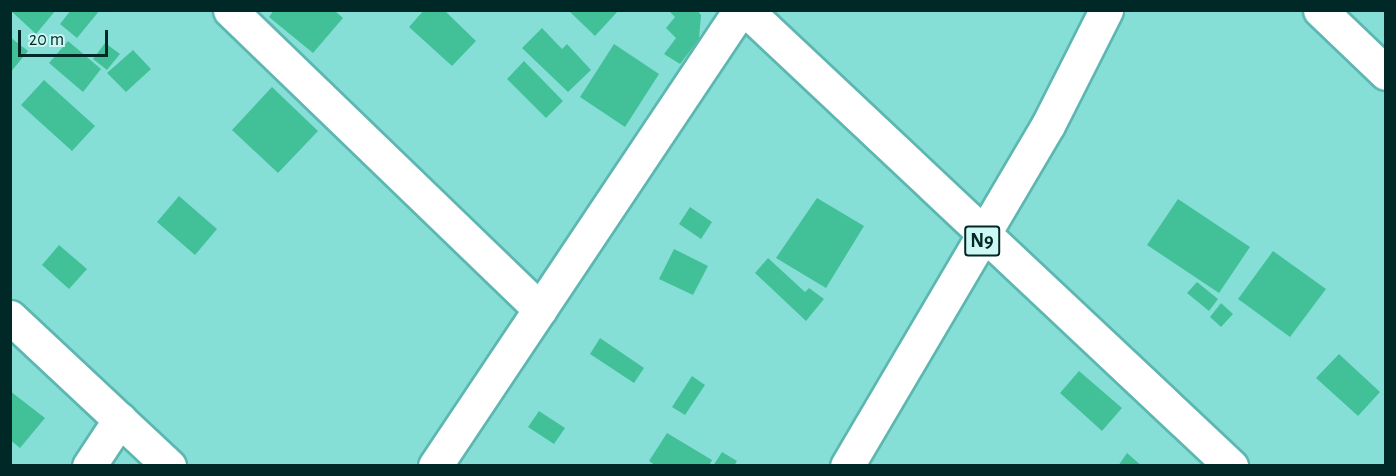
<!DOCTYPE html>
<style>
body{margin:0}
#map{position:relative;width:1396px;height:476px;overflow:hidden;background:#86dfd7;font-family:"Alegreya Sans",sans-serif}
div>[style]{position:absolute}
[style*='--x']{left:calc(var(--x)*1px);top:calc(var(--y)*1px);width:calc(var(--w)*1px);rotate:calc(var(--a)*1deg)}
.building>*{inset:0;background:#42c199}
.roads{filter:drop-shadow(2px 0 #5db7b0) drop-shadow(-2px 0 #5db7b0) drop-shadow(0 2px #5db7b0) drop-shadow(0 -2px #5db7b0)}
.minor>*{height:33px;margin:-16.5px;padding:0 16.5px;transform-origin:16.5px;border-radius:16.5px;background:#fff}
.major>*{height:33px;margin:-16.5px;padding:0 16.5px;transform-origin:16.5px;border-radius:16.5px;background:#fff}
span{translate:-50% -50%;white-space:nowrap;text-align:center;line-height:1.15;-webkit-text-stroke:4.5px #cdf7f3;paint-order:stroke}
.shield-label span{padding:2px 4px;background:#cdf7f3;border:2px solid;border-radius:4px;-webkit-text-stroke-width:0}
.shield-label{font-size:20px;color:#002826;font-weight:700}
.frame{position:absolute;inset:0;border:12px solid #002826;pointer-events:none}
.scale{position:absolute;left:18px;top:30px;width:90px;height:27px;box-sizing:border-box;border:3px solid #002826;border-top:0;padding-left:8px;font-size:18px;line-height:21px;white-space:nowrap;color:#002826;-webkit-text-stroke:4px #cdf7f3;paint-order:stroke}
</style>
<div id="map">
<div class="building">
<i style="clip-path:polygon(10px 10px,56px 10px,36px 34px)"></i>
<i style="clip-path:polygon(71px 10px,100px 10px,77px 38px,60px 24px)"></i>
<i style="clip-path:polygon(274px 10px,334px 10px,343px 18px,313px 53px,269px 17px)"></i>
<i style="clip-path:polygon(424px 10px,444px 10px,476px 41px,452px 66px,409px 27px)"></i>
<i style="clip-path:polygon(568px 10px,619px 10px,595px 36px)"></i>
<i style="clip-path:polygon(668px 10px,697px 10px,701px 15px,699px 39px,680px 64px,664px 54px,676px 38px,666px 28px,675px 17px)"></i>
<i style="clip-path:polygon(542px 28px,562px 49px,567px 44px,591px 70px,568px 92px,522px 48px)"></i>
<i style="clip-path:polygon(10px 37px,28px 51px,10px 73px)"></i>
<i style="clip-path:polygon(68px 41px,101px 69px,83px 92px,49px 63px)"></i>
<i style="clip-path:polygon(105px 43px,120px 54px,107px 70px,93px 59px)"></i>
<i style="clip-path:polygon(614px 44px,659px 74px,625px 127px,580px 97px)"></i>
<i style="clip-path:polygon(133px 50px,151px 69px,126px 92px,107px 73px)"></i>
<i style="clip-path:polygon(524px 61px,563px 101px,546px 118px,507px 79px)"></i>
<i style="clip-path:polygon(44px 80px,95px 126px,72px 151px,21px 105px)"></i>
<i style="clip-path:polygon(272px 87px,318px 131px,278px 173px,232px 130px)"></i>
<i style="clip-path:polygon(179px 196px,217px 229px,195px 255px,157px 222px)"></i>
<i style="clip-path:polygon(817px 198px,864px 226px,826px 288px,776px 258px)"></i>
<i style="clip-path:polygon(1178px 199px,1250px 247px,1219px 293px,1147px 245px)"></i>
<i style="clip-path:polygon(690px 207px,712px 222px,701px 239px,679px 224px)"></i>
<i style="clip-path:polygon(59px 245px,87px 269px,69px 289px,42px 265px)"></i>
<i style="clip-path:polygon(674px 249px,708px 266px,693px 295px,659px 279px)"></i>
<i style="clip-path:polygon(1273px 251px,1326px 289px,1290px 337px,1238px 299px)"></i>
<i style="clip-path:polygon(768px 258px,805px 292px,809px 288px,824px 299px,806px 321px,755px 273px)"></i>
<i style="clip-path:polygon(1197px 282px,1218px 299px,1209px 311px,1187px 293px)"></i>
<i style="clip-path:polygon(1221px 303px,1233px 314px,1221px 327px,1210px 317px)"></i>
<i style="clip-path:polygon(600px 338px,644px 368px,634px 383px,590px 354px)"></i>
<i style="clip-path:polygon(1339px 354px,1380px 392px,1358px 416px,1316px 378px)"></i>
<i style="clip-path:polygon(1079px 371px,1122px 408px,1102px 431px,1060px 393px)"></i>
<i style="clip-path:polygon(692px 376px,705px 385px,685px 415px,672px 407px)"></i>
<i style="clip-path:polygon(10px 391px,45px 418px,20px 448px,10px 440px)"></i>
<i style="clip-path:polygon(539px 411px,565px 428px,554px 444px,528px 427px)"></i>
<i style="clip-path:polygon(667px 433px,712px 460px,709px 466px,656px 466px,649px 461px)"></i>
<i style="clip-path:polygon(722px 452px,737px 461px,734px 466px,713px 466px)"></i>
<i style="clip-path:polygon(1127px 453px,1142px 466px,1118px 466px)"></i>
</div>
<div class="roads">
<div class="minor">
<i style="--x:230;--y:10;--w:431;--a:44"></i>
<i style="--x:746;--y:10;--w:666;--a:43.23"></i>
<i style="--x:1320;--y:10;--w:91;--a:43.7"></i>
<i style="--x:10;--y:317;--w:218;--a:43.1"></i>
<i style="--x:89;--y:466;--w:56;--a:-56.6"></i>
<i style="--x:435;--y:466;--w:549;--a:-56.22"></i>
</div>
<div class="major">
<i style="--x:847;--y:466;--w:396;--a:-59.5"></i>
<i style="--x:1048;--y:125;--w:129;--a:-63.2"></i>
</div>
</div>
<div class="shield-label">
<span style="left:982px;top:241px">N9</span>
</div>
<div class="frame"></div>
<div class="scale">20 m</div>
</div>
